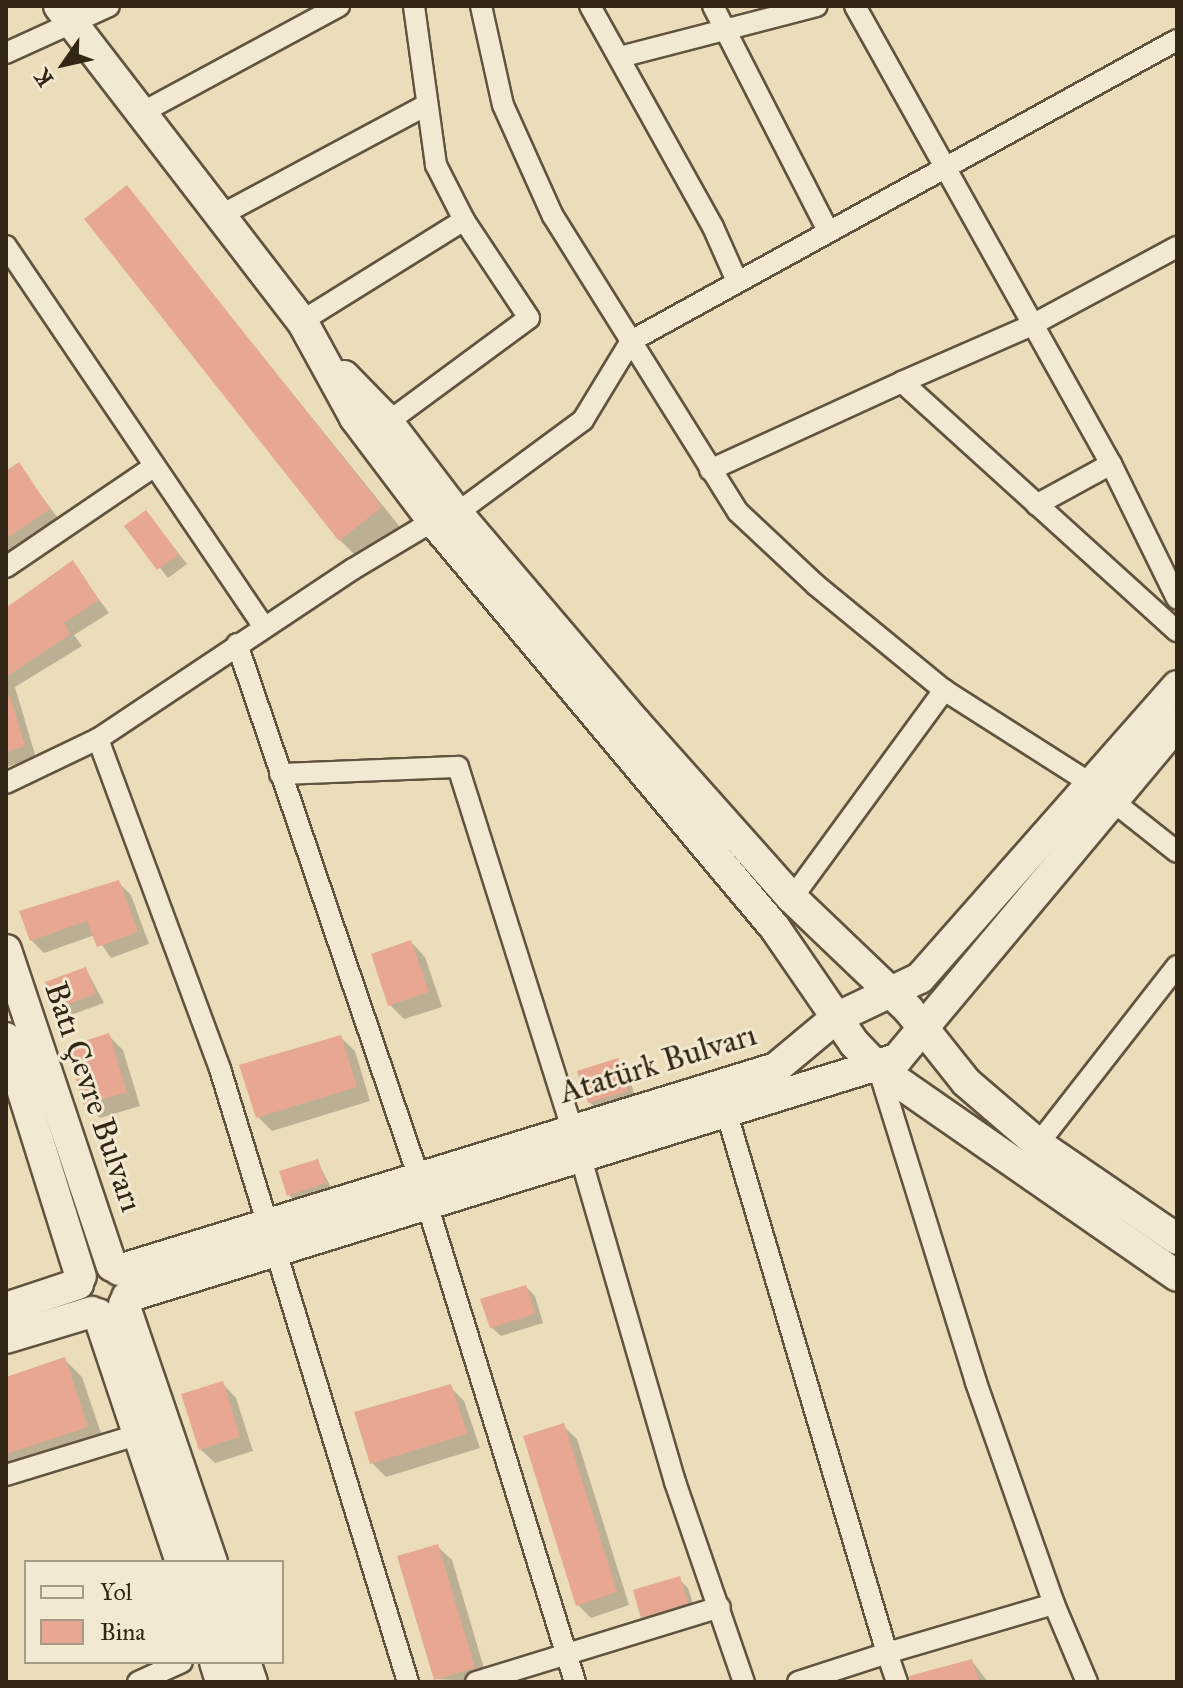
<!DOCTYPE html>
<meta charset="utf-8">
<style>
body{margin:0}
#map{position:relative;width:1183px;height:1688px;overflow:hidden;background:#ebddb9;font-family:"IM FELL Great Primer",serif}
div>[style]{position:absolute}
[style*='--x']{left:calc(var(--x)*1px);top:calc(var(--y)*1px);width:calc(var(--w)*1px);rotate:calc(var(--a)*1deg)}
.shadow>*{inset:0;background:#0003}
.building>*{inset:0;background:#e7a790}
.roads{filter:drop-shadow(2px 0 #60543f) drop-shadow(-2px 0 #60543f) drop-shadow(0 2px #60543f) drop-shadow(0 -2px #60543f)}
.street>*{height:20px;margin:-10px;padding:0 10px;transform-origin:10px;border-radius:10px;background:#f2e9d2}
.secondary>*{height:30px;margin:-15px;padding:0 15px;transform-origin:15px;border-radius:15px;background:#f2e9d2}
span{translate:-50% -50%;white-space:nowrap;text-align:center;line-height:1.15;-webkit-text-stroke:6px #f2e9d2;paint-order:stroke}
.street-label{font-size:32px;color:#322616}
.frame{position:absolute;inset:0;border:8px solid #322616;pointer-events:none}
.legend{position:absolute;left:24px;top:1560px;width:260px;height:104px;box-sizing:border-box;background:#f2e9d2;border:2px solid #a59b87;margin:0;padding:10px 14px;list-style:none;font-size:24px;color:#322616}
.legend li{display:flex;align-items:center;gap:16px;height:40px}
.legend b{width:40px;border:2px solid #a59b87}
.north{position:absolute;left:24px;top:24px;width:80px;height:80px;-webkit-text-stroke:6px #f2e9d2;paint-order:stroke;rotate:236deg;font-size:22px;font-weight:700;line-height:32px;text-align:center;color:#322616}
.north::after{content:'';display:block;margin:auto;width:28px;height:36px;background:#322616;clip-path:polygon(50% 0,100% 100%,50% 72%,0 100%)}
</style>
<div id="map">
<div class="shadow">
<i style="clip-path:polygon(127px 188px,400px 527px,359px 559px,340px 540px)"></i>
<i style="clip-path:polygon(18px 465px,61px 522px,11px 556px,6px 551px,6px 473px)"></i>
<i style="clip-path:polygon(146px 512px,187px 564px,168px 578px,127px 526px)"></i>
<i style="clip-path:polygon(72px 563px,109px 613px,74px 635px,82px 646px,15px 687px,36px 758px,6px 767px,6px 610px)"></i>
<i style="clip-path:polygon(119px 883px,131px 895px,149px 944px,111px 958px,95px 935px,44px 953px,31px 940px)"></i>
<i style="clip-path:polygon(411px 942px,425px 957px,442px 1007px,404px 1019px,390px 1005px)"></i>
<i style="clip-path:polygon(86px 969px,104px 1003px,65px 1017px,56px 1008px)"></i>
<i style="clip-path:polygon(109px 1036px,123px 1050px,140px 1106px,100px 1118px,85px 1104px)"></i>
<i style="clip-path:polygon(340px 1037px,355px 1051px,370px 1101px,272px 1131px,258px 1117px)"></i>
<i style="clip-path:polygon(618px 1061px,627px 1070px,636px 1100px,599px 1111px,589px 1102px)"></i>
<i style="clip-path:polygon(317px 1161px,334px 1193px,298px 1204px,289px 1195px)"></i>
<i style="clip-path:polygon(526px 1287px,535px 1296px,543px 1323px,501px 1336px,491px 1327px)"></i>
<i style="clip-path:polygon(64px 1359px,82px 1377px,105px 1445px,6px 1466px,6px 1378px)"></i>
<i style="clip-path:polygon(222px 1383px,236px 1398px,253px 1451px,215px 1463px,200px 1449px)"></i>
<i style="clip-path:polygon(450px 1387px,464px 1401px,480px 1448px,386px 1477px,372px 1463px)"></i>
<i style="clip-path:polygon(563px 1426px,577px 1439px,629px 1605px,591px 1618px,578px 1605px)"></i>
<i style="clip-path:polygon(437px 1546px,452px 1560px,488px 1682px,436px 1679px)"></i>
<i style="clip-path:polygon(679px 1579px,688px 1588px,696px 1613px,652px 1626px,643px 1616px)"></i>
<i style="clip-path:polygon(972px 1661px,988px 1682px,932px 1682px)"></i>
</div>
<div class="building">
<i style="clip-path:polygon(127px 185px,382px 507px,339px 541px,84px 219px)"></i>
<i style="clip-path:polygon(19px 462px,50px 509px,6px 539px,6px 471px)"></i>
<i style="clip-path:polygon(146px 510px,179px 554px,157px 570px,124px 526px)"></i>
<i style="clip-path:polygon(73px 560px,99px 600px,64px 623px,71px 634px,6px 677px,6px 608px)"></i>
<i style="clip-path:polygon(10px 696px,25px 746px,6px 752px,6px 697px)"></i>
<i style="clip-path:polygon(119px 880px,138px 932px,97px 947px,87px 921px,30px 941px,19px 911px)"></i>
<i style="clip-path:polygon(411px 940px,429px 992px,388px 1006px,371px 954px)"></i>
<i style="clip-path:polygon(86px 967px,96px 994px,54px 1009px,45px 982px)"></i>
<i style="clip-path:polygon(109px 1033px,127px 1092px,84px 1105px,66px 1047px)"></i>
<i style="clip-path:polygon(341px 1035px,357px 1087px,256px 1118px,239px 1065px)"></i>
<i style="clip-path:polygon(618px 1058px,628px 1091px,588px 1103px,577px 1071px)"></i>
<i style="clip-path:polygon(318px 1159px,326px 1183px,287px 1196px,279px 1171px)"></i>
<i style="clip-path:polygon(526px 1285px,535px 1314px,490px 1328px,480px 1299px)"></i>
<i style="clip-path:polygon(65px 1357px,88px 1427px,6px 1454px,6px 1377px)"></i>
<i style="clip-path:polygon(223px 1381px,240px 1437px,199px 1450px,181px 1394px)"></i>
<i style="clip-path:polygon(451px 1384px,467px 1434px,370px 1464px,354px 1412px)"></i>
<i style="clip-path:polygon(564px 1423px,617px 1592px,576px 1606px,523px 1436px)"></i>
<i style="clip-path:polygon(438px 1544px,475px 1668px,434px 1680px,397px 1556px)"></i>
<i style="clip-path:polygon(680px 1576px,688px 1603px,641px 1618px,633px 1590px)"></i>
<i style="clip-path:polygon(972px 1659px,979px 1682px,910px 1682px,909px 1676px)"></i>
</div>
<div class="roads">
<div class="street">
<i style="--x:481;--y:6;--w:101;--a:77.5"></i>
<i style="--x:503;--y:105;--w:122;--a:65.8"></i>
<i style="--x:553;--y:216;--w:349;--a:58"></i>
<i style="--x:738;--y:512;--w:107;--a:43.1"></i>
<i style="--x:816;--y:585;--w:166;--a:39.4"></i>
<i style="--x:944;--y:690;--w:173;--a:32.5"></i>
<i style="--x:1090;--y:783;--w:111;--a:38.4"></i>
<i style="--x:590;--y:6;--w:253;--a:60.9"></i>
<i style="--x:713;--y:227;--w:57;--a:66.1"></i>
<i style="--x:713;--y:6;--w:250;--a:62.9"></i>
<i style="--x:855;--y:6;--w:525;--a:60.8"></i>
<i style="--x:1111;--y:464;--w:85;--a:151.3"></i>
<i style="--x:6;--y:53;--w:113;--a:-24.5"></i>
<i style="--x:620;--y:57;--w:203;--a:-14.5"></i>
<i style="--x:143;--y:112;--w:223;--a:-28.4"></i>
<i style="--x:223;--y:214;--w:230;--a:-28.2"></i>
<i style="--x:6;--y:246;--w:460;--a:55.9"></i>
<i style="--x:302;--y:321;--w:191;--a:-31.9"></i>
<i style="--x:464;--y:220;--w:62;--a:-117"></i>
<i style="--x:436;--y:165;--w:161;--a:-97.9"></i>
<i style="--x:902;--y:382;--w:140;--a:-23.6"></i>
<i style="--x:1030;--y:326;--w:167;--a:-28.3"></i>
<i style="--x:388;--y:422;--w:175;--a:-36.4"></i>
<i style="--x:529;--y:318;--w:118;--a:-123.6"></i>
<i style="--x:1111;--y:464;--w:150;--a:63.9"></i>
<i style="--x:710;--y:470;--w:211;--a:-24.6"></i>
<i style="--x:902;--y:382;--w:371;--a:42.2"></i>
<i style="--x:6;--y:567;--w:178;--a:-34.2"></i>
<i style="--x:237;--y:644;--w:561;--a:71.18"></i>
<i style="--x:418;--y:1175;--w:531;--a:72.79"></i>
<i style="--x:98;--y:739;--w:352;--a:69.7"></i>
<i style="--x:220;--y:1069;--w:641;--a:72.95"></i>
<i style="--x:280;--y:774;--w:178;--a:-2.3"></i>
<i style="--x:458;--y:767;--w:407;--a:72.5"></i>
<i style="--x:580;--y:1155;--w:341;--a:73.8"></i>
<i style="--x:675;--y:1482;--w:212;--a:71"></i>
<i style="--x:6;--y:783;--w:102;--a:-25.6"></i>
<i style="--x:98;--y:739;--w:306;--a:-33.7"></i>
<i style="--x:353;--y:569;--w:93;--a:-31"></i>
<i style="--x:433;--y:521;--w:25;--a:-18"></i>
<i style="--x:457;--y:513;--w:157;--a:-36.4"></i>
<i style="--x:583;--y:420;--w:92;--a:-58.7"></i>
<i style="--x:631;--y:341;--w:623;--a:-28.87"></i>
<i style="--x:792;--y:898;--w:258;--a:-53.8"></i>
<i style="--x:726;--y:1111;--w:565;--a:73.46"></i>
<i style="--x:887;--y:1653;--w:174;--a:-16.4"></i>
<i style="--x:1054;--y:1604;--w:235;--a:-109.4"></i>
<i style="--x:976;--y:1382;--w:329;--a:-107.3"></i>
<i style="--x:1038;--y:1144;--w:226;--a:-52"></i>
<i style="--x:6;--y:1475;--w:137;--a:-17"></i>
<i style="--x:1054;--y:1604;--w:85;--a:67.1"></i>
<i style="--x:138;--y:1682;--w:48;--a:-24.4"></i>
<i style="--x:476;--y:1682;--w:255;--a:-17.1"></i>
<i style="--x:798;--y:1682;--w:94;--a:-18"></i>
<i style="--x:887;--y:1653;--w:31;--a:71"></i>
</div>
<div class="secondary">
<i style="--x:59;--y:6;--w:398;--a:52.4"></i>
<i style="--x:302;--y:321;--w:111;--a:61.3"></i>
<i style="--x:355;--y:418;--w:129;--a:52.9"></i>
<i style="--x:433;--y:521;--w:532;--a:49.96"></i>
<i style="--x:775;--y:928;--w:140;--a:55.5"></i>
<i style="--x:854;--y:1043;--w:35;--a:46"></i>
<i style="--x:878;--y:1068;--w:364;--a:34.8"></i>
<i style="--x:344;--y:376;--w:57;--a:45.7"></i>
<i style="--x:384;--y:417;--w:121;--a:52.8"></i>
<i style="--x:457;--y:513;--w:275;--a:49.6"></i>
<i style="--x:635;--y:722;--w:236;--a:48.3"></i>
<i style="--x:792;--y:898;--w:161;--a:43.7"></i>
<i style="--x:908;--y:1009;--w:93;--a:51.5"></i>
<i style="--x:966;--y:1082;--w:95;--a:40.7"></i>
<i style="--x:1038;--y:1144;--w:168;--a:34.4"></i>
<i style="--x:6;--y:950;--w:333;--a:71.5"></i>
<i style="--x:6;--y:1038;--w:250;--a:72.6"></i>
<i style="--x:119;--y:1270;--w:687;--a:-17.09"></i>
<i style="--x:776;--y:1068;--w:78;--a:-39.8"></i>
<i style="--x:836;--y:1018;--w:93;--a:-25.5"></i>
<i style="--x:920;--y:978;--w:389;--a:-48.6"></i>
<i style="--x:127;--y:1297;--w:806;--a:-17.18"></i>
<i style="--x:897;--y:1059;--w:437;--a:-50.1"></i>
<i style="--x:124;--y:1304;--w:273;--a:71.2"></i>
<i style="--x:6;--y:1308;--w:76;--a:-18.4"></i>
<i style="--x:98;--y:1314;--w:262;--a:71.5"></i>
<i style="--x:6;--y:1338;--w:90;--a:-16.8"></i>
<i style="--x:215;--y:1662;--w:21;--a:73"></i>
<i style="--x:245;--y:1662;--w:21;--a:71"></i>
</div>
</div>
<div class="street-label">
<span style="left:658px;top:1064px;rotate:-17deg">Atatürk Bulvarı</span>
<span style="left:93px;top:1097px;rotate:71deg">Batı Çevre Bulvarı</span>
</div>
<div class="frame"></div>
<ul class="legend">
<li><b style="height:10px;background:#f2e9d2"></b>Yol</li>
<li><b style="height:22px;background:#e7a790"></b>Bina</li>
</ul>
<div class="north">K</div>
</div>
